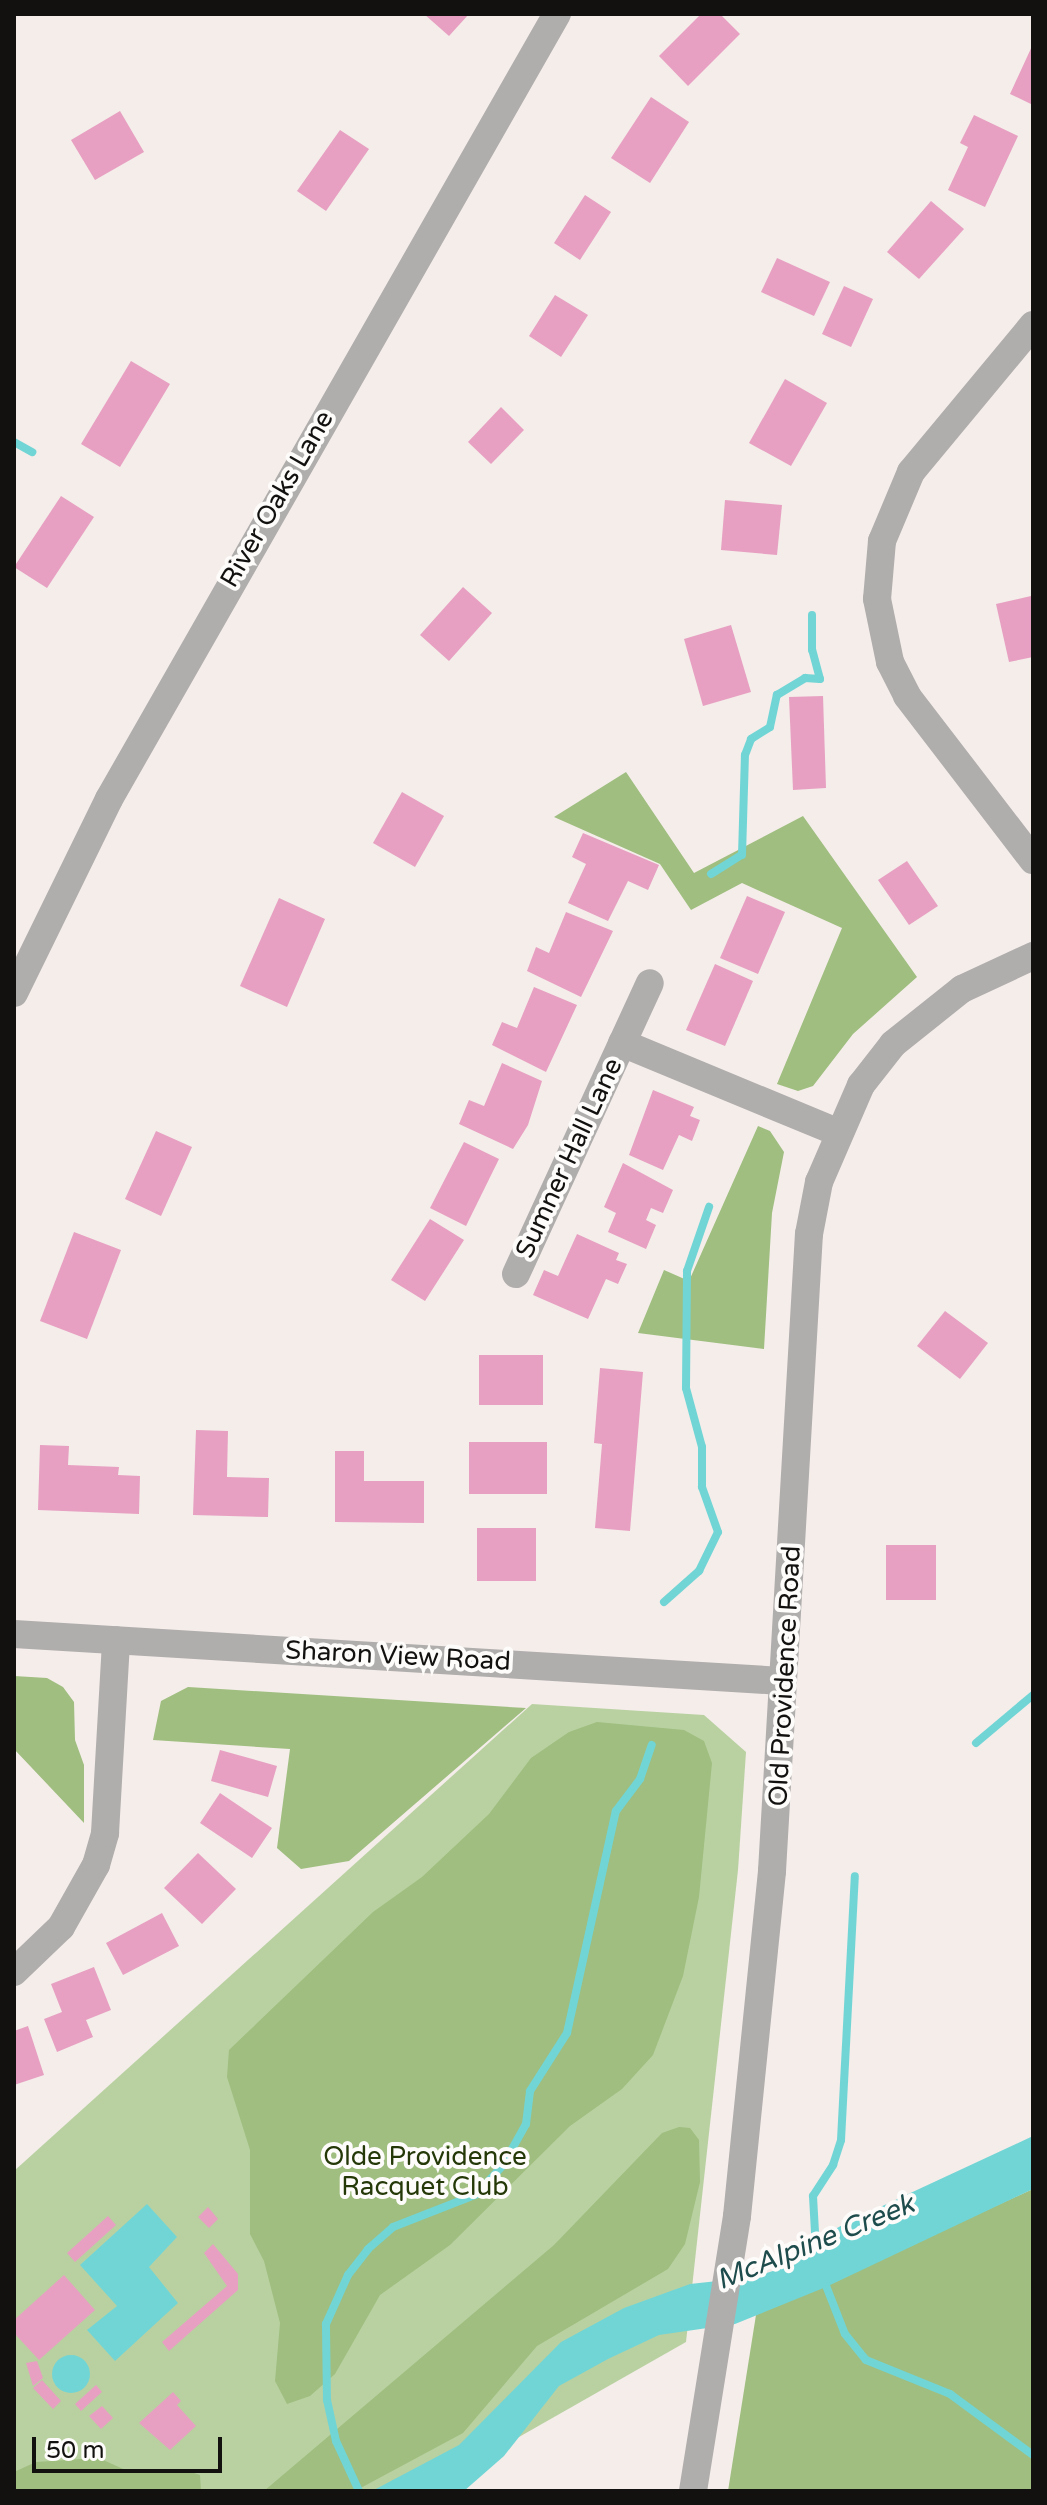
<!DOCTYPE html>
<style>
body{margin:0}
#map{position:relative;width:1047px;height:2505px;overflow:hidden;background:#f4edea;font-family:"Varela Round",sans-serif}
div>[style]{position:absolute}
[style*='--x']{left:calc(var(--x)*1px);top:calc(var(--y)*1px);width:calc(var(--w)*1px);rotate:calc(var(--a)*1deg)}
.green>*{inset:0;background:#b9d1a1}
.forest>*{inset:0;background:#9fbe7f}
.water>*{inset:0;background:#72d5d5}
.round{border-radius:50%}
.stream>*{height:8px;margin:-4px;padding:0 4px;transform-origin:4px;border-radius:4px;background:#72d5d5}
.building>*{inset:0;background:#e7a0c1}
.minor>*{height:28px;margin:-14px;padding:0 14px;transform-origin:14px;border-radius:14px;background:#b0adad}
span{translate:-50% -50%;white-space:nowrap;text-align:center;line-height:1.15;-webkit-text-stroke:8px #fefcfa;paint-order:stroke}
.street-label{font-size:26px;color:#131110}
.park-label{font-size:26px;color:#243808}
.water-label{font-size:28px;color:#1e4c4c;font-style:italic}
.frame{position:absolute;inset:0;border:16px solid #131110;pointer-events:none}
.scale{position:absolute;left:32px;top:2437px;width:190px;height:36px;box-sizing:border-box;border:4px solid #131110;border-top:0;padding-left:10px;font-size:24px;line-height:28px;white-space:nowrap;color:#131110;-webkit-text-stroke:6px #fefcfa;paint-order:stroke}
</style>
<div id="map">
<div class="green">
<i style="clip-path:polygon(532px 1704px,704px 1715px,746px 1752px,738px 1870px,686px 2342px,424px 2491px,14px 2491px,14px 2171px)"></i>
</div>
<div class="forest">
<i style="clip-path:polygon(626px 772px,694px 873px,803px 816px,917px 977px,853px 1034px,813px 1086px,798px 1091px,777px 1084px,842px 928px,742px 883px,691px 910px,660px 864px,554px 817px)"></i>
<i style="clip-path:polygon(758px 1126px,770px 1131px,784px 1152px,772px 1213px,764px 1349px,638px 1333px,664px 1270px,689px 1281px)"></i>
<i style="clip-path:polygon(14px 1676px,47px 1678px,63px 1687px,74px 1702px,75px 1740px,84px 1765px,84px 1823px,14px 1749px)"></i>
<i style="clip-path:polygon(188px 1687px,526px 1708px,349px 1861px,301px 1869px,277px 1848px,290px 1749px,153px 1740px,161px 1701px)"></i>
<i style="clip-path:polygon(597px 1722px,684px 1730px,704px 1741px,712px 1763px,699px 1897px,683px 1976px,653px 2055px,622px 2089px,570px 2126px,450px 2245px,380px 2295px,335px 2374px,310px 2396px,287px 2404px,275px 2381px,280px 2323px,264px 2261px,250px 2234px,250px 2150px,227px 2077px,229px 2050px,373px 1912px,422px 1877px,489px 1814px,531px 1758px,569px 1732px)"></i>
<i style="clip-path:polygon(679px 2127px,690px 2128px,699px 2140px,700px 2182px,685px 2244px,668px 2269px,537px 2346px,463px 2433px,355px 2491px,264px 2491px,554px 2245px,662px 2133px)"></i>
<i style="clip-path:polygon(1033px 2189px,1033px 2491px,728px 2491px,756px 2315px)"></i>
<i style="clip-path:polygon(82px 2459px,101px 2459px,132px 2473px,191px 2472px,200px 2475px,201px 2491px,14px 2491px,14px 2472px,36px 2462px)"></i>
</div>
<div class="water">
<i style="clip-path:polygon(1033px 2136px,1033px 2189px,826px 2287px,735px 2324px,659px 2335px,608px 2359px,559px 2386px,504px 2456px,464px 2491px,372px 2491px,459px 2445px,561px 2342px,624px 2308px,690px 2284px,754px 2277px,785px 2267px,817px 2239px,848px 2222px)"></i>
<i style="clip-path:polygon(147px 2204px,177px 2237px,149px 2267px,178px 2303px,115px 2361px,87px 2330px,117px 2306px,80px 2265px)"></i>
<i class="round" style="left:52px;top:2355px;width:38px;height:38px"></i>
</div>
<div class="stream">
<i style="--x:14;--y:442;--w:21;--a:29"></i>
<i style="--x:711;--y:874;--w:36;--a:-32"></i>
<i style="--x:742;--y:855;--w:100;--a:-88.3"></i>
<i style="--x:745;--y:755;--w:17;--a:-69"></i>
<i style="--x:751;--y:739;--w:22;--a:-32"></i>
<i style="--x:770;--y:727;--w:33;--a:-78"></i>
<i style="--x:777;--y:695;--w:33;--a:-31"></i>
<i style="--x:805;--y:678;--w:15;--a:4"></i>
<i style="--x:820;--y:679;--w:30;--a:-105"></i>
<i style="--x:812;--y:650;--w:35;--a:-90"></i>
<i style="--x:664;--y:1602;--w:47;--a:-41.5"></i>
<i style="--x:699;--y:1571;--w:43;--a:-64"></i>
<i style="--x:718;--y:1532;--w:48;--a:-109.6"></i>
<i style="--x:702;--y:1487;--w:40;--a:-90"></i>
<i style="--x:702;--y:1447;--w:61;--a:-105.2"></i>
<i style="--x:686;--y:1388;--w:117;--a:-89.5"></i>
<i style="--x:687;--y:1271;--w:68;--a:-71"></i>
<i style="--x:976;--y:1743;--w:75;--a:-40.1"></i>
<i style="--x:816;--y:2250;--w:54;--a:-93.2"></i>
<i style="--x:813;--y:2196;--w:37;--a:-57"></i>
<i style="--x:833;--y:2165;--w:26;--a:-72"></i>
<i style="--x:841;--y:2140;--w:264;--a:-87"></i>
<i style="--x:823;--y:2278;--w:60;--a:68.6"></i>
<i style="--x:845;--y:2334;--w:33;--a:51"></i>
<i style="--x:866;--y:2360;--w:91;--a:22"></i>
<i style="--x:950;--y:2394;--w:103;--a:36.3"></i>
<i style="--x:359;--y:2491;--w:55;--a:-114.7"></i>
<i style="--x:336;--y:2441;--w:42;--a:-102.4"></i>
<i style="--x:327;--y:2400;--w:76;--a:-90.8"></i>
<i style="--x:326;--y:2324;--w:54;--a:-65.8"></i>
<i style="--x:348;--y:2275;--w:33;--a:-52"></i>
<i style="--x:368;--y:2249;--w:33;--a:-41"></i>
<i style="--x:393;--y:2227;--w:90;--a:-21.4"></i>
<i style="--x:477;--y:2194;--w:39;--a:-48"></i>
<i style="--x:503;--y:2165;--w:47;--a:-60.7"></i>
<i style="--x:526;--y:2124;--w:33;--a:-83"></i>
<i style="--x:530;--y:2091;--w:69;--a:-57.5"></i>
<i style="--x:567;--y:2033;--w:227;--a:-77.6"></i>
<i style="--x:616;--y:1811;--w:40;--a:-53"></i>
<i style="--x:640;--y:1779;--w:36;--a:-71"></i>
</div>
<div class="building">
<i style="clip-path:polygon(424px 14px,469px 14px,449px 36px)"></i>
<i style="clip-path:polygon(701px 14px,720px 14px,740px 34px,688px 86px,659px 56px)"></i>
<i style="clip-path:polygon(1033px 44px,1033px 105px,1010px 94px)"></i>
<i style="clip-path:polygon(651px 97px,689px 122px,650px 183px,611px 158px)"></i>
<i style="clip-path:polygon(120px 111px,144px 152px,95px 180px,71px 140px)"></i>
<i style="clip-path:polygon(974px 115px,1018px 136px,985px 207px,948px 190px,968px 147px,960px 143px)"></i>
<i style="clip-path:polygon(340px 130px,369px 149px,326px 211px,297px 191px)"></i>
<i style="clip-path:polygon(585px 195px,611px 212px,580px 260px,554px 243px)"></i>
<i style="clip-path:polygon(931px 201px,964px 229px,919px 279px,887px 252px)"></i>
<i style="clip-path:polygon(777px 258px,830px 282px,814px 316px,761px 292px)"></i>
<i style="clip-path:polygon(844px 286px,873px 299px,851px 347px,822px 334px)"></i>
<i style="clip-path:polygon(555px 295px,588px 315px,561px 357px,529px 336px)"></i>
<i style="clip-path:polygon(131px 361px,170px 384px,120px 467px,81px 444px)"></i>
<i style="clip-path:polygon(785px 379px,827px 403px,791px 466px,749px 443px)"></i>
<i style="clip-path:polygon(501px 407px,524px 430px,491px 464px,468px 442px)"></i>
<i style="clip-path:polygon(61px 496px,94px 517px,47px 588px,14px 567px)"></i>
<i style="clip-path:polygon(725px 500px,782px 505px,777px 555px,721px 550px)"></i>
<i style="clip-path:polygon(463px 587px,492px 613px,449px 661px,420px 635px)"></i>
<i style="clip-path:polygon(1031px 596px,1033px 657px,1009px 662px,996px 604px)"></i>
<i style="clip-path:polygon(731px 625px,751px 692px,703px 706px,684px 639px)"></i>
<i style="clip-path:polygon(823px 696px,826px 788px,793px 790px,789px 697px)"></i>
<i style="clip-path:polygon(402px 792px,444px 816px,415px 867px,373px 843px)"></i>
<i style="clip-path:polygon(583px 833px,659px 865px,648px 890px,628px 881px,608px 921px,568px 903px,586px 864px,572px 857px)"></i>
<i style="clip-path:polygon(907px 861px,938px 906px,909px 925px,878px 880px)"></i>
<i style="clip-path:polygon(747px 896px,785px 912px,758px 974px,720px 958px)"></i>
<i style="clip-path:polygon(279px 898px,325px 919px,287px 1007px,240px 986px)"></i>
<i style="clip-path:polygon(566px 912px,613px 931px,581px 997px,527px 971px,536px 947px,549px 953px)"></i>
<i style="clip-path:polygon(715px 964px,753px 981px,725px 1046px,686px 1030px)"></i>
<i style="clip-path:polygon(534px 987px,577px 1005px,546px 1072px,492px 1045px,502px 1022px,517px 1028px)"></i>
<i style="clip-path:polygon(502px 1063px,542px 1081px,528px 1125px,513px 1149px,459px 1124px,469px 1100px,484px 1106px)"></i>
<i style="clip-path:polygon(653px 1090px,694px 1107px,690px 1116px,700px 1120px,692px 1141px,679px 1135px,663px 1170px,629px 1155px)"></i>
<i style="clip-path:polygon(156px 1131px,192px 1147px,161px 1216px,125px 1199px)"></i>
<i style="clip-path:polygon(464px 1142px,499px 1159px,466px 1226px,430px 1208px)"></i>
<i style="clip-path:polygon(623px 1163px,673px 1190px,663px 1213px,651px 1208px,646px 1220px,656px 1225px,646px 1249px,608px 1232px,616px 1213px,604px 1207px)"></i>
<i style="clip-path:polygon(430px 1219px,464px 1240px,425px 1301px,391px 1280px)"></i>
<i style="clip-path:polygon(74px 1232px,121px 1250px,87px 1339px,40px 1321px)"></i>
<i style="clip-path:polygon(577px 1234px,619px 1253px,616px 1260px,627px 1264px,618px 1284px,606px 1279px,588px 1319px,533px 1295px,544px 1270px,558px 1276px)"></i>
<i style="clip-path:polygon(945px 1311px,988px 1343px,960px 1379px,917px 1346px)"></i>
<i style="clip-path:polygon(479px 1355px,543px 1355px,543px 1405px,479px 1405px)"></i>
<i style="clip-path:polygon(600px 1368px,643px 1372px,630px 1531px,595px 1528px,602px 1444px,594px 1443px)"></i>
<i style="clip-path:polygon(196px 1430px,228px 1431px,227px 1477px,269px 1478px,268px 1517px,193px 1515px)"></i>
<i style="clip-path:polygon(469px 1442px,547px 1442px,547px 1494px,469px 1494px)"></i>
<i style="clip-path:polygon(40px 1445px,69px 1446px,68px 1465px,119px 1467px,118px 1475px,140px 1476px,139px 1514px,38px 1510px)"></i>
<i style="clip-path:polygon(335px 1451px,364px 1451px,364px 1481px,424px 1481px,424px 1523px,335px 1522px)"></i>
<i style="clip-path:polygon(477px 1528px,536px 1528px,536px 1581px,477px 1581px)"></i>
<i style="clip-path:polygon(886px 1545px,936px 1545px,936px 1600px,886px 1600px)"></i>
<i style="clip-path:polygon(220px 1750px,277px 1766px,268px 1797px,211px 1781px)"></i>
<i style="clip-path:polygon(220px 1793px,272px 1828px,252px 1858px,200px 1823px)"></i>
<i style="clip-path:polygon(198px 1853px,236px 1889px,202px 1924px,164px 1888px)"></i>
<i style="clip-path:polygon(162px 1913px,179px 1946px,123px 1975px,106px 1943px)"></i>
<i style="clip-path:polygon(94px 1967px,111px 2010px,86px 2020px,93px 2037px,57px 2052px,44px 2019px,62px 2012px,51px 1984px)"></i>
<i style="clip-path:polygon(28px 2026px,44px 2075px,14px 2085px,14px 2031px)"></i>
<i style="clip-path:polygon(208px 2207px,218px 2219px,209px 2228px,198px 2217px)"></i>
<i style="clip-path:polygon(108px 2216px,116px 2225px,75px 2262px,67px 2253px)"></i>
<i style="clip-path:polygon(213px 2244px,238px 2274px,238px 2290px,169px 2351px,162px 2342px,227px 2286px,204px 2253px)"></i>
<i style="clip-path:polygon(64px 2275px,95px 2310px,39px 2360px,14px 2333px,14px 2320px)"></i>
<i style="clip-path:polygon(37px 2361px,43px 2378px,33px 2386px,26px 2363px)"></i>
<i style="clip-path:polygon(42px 2380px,61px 2401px,53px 2409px,33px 2388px)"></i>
<i style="clip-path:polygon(96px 2385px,102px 2392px,81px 2411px,75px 2404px)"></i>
<i style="clip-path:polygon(173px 2392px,181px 2401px,177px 2405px,196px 2426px,170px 2450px,139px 2423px)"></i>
<i style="clip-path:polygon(102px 2406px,113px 2418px,101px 2429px,89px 2416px)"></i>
</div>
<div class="minor">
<i style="--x:1033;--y:325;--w:191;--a:129.7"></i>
<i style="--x:911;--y:472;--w:75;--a:112.8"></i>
<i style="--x:882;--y:541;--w:58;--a:94.9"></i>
<i style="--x:877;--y:599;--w:64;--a:78.3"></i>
<i style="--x:890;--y:662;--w:38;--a:63"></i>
<i style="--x:907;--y:696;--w:207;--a:52.5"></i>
<i style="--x:14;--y:993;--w:216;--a:-63.9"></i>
<i style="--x:109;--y:799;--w:904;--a:-60.29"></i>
<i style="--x:622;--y:1043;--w:233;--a:22.5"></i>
<i style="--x:516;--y:1274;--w:320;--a:-65.3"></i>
<i style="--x:14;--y:1634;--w:769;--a:3.5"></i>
<i style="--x:14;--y:1972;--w:65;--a:-43.8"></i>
<i style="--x:61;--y:1927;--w:71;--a:-60.6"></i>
<i style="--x:96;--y:1865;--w:33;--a:-74"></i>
<i style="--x:105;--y:1833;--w:193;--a:-86.7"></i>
<i style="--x:693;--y:2491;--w:278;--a:-80.9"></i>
<i style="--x:737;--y:2216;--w:347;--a:-84.2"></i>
<i style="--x:772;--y:1871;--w:638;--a:-86.68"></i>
<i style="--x:809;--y:1234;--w:53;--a:-79.1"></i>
<i style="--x:819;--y:1182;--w:106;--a:-66.6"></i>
<i style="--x:861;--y:1085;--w:52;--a:-52"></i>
<i style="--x:893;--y:1044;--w:88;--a:-38.6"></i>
<i style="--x:962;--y:989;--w:78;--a:-24.9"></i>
</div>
<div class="street-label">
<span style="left:277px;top:499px;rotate:-60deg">River Oaks Lane</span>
<span style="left:569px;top:1158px;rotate:-65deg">Sumner Hall Lane</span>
<span style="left:398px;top:1656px;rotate:3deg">Sharon View Road</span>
<span style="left:785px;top:1676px;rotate:-87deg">Old Providence Road</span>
</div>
<div class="park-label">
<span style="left:425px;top:2172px">Olde Providence<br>Racquet Club</span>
</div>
<div class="water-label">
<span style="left:815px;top:2242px;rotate:-22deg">McAlpine Creek</span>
</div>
<div class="frame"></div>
<div class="scale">50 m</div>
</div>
